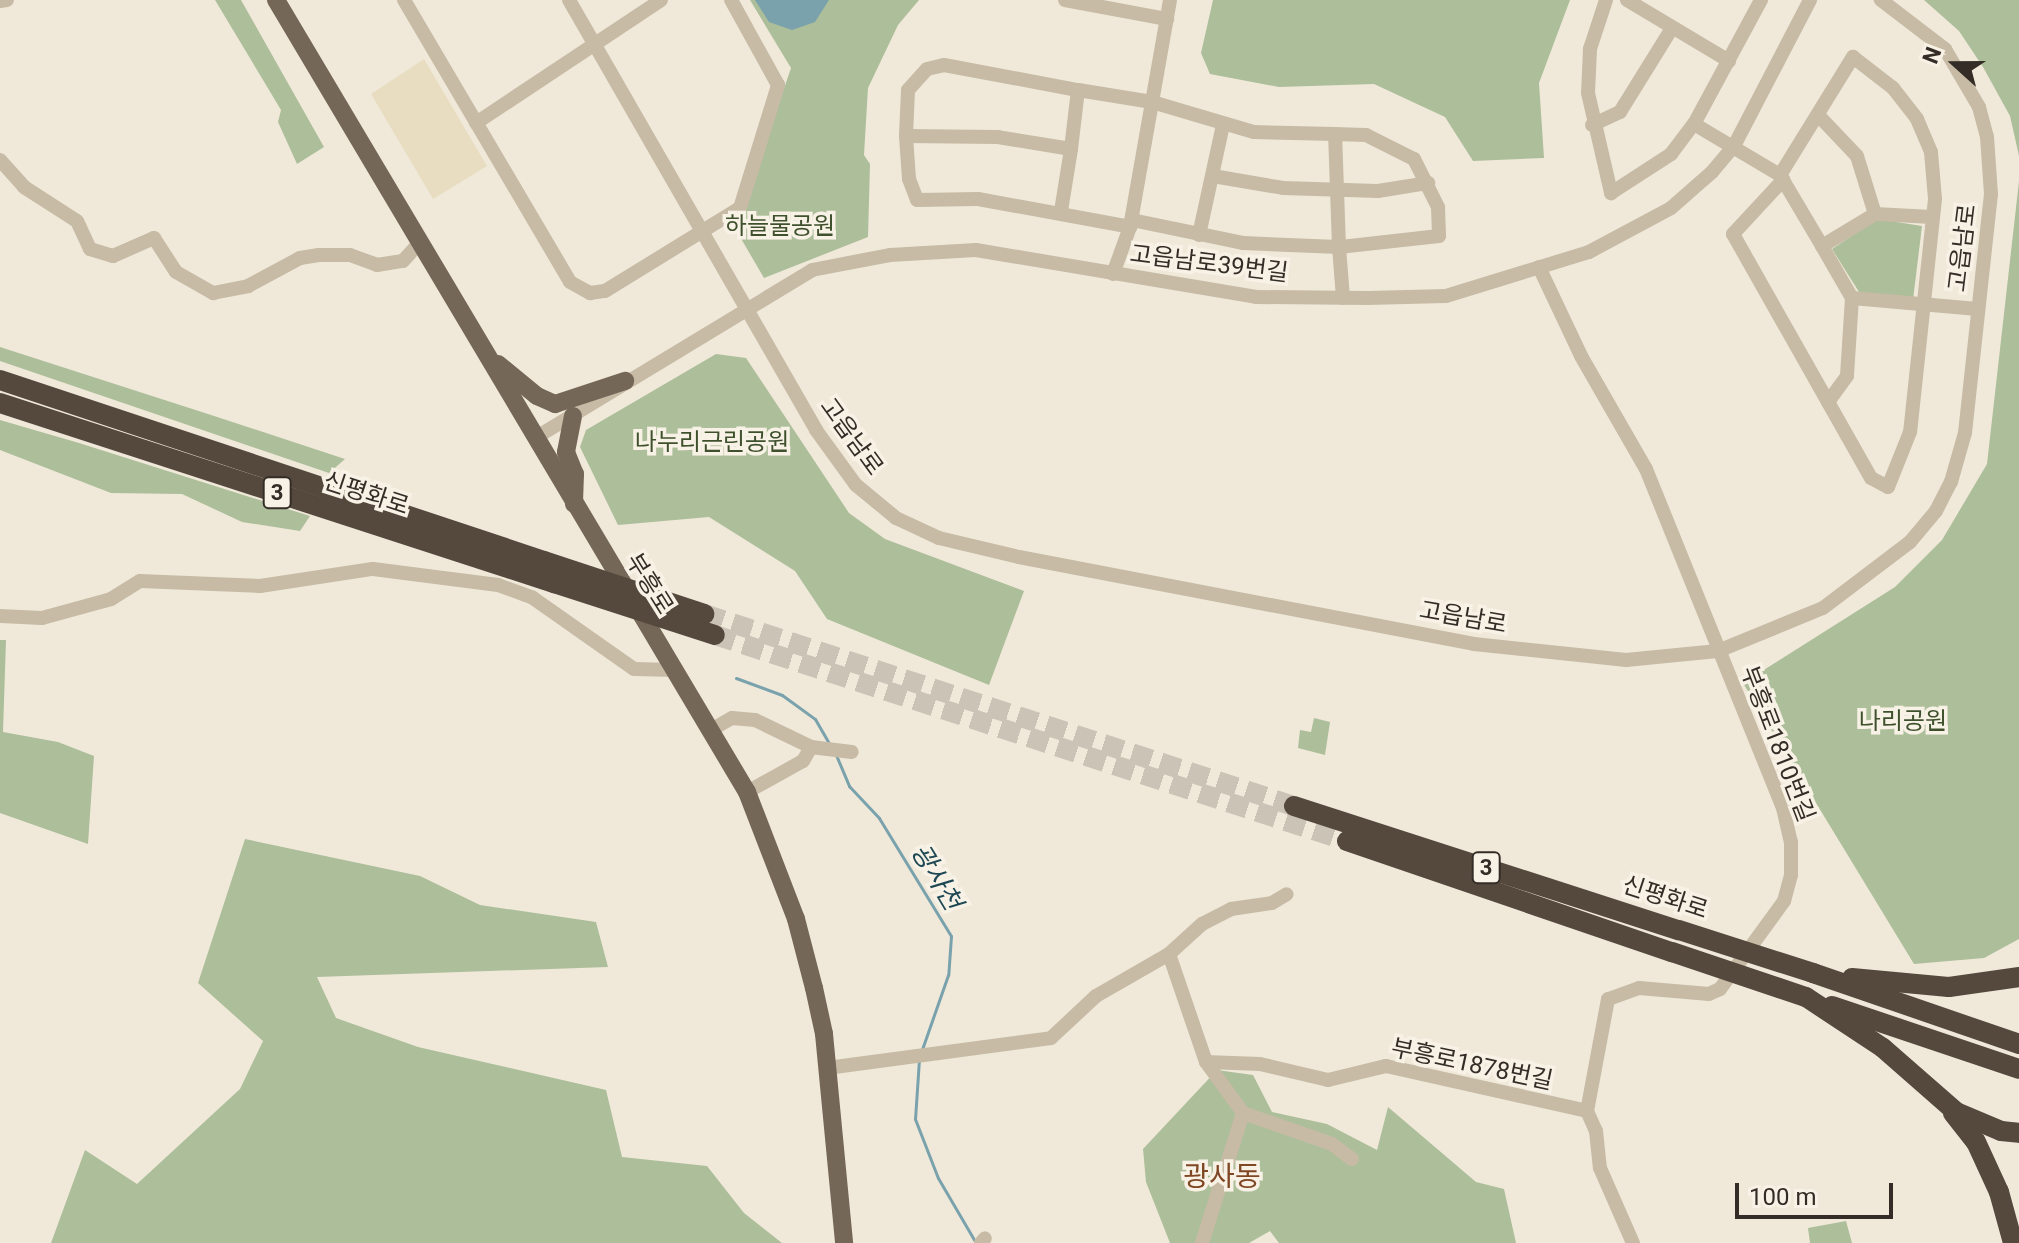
<!DOCTYPE html>
<meta charset="utf-8">
<style>
body{margin:0}
#map{position:relative;width:2019px;height:1243px;overflow:hidden;background:#f0e9da;font-family:Roboto,"Noto Sans KR",sans-serif}
div>[style]{position:absolute}
[style*='--x']{left:calc(var(--x)*1px);top:calc(var(--y)*1px);width:calc(var(--w)*1px);rotate:calc(var(--a)*1deg)}
.green>*{inset:0;background:#adbe9a}
.plaza>*{inset:0;background:#e8ddc1}
.water>*{inset:0;background:#7aa2ac}
.stream>*{height:3px;margin:-1.5px;padding:0 1.5px;transform-origin:1.5px;border-radius:1.5px;background:#7aa2ac}
.highway-tunnel>*{height:20px;margin-top:-10px;transform-origin:0;background:repeating-linear-gradient(90deg,#cac3b6 0 20px,transparent 0 30px)}
.minor>*{height:14px;margin:-7px;padding:0 7px;transform-origin:7px;border-radius:7px;background:#c7bba6}
.major>*{height:18px;margin:-9px;padding:0 9px;transform-origin:9px;border-radius:9px;background:#756758}
.highway>*{height:20px;margin:-10px;padding:0 10px;transform-origin:10px;border-radius:10px;background:#55493e}
.highway-bridge>*{height:20px;margin:-10px;padding:0 10px;transform-origin:10px;border-radius:10px;background:#55493e}
span{translate:-50% -50%;white-space:nowrap;text-align:center;line-height:1.15;-webkit-text-stroke:7px #f8f2e6;paint-order:stroke}
.shield-label span{padding:2px 6px;background:#f8f2e6;border:2px solid;border-radius:6px;-webkit-text-stroke-width:0}
.shield-label{font-size:22px;color:#342d27;font-weight:700}
.park-label{font-size:24px;color:#3e512c}
.street-label{font-size:24px;color:#342d27}
.water-label{font-size:26px;color:#1e4853;font-style:italic}
.quarter-label{font-size:28px;color:#7f4723}
.north{position:absolute;left:1915px;top:24px;width:80px;height:80px;-webkit-text-stroke:6px #f8f2e6;paint-order:stroke;rotate:291deg;font-size:22px;font-weight:700;line-height:32px;text-align:center;color:#342d27}
.north::after{content:'';display:block;margin:auto;width:28px;height:36px;background:#342d27;clip-path:polygon(50% 0,100% 100%,50% 72%,0 100%)}
.scale{position:absolute;left:1735px;top:1183px;width:158px;height:36px;box-sizing:border-box;border:4px solid #342d27;border-top:0;padding-left:10px;font-size:24px;line-height:28px;white-space:nowrap;color:#342d27;-webkit-text-stroke:6px #f8f2e6;paint-order:stroke}
</style>
<div id="map">
<div class="green">
<i style="clip-path:polygon(215px 0,241px 0,324px 147px,297px 164px,278px 122px,281px 110px)"></i>
<i style="clip-path:polygon(750px 0,919px 0,898px 25px,868px 88px,864px 155px,870px 164px,868px 237px,764px 278px,736px 230px,791px 68px)"></i>
<i style="clip-path:polygon(1213px 0,1570px 0,1539px 83px,1544px 158px,1473px 161px,1445px 117px,1374px 84px,1279px 87px,1210px 74px,1201px 53px)"></i>
<i style="clip-path:polygon(1924px 0,2019px 0,2019px 156px,2010px 116px,1983px 67px,1959px 31px)"></i>
<i style="clip-path:polygon(2019px 181px,2019px 939px,1984px 958px,1914px 964px,1743px 683px,1895px 587px,1942px 540px,1987px 464px)"></i>
<i style="clip-path:polygon(1877px 219px,1922px 226px,1913px 300px,1859px 292px,1832px 249px)"></i>
<i style="clip-path:polygon(0 347px,208px 414px,345px 459px,329px 473px,0 361px)"></i>
<i style="clip-path:polygon(716px 354px,746px 358px,849px 513px,885px 539px,1024px 591px,989px 685px,827px 619px,795px 571px,709px 517px,618px 525px,580px 447px,586px 430px)"></i>
<i style="clip-path:polygon(0 420px,79px 443px,310px 516px,300px 531px,242px 522px,182px 494px,111px 493px,0 450px)"></i>
<i style="clip-path:polygon(0 640px,6px 640px,3px 732px,58px 742px,94px 756px,88px 844px,0 813px)"></i>
<i style="clip-path:polygon(1314px 718px,1330px 722px,1325px 755px,1298px 748px,1300px 730px,1311px 732px)"></i>
<i style="clip-path:polygon(245px 839px,420px 876px,480px 905px,596px 922px,608px 967px,317px 977px,336px 1018px,418px 1047px,606px 1090px,622px 1157px,707px 1166px,744px 1213px,782px 1243px,51px 1243px,85px 1150px,137px 1184px,240px 1089px,263px 1041px,198px 983px)"></i>
<i style="clip-path:polygon(1217px 1070px,1253px 1075px,1272px 1112px,1327px 1124px,1377px 1150px,1388px 1107px,1476px 1182px,1504px 1189px,1516px 1243px,1279px 1243px,1270px 1231px,1249px 1243px,1170px 1243px,1146px 1182px,1143px 1149px)"></i>
<i style="clip-path:polygon(1846px 1221px,1852px 1243px,1810px 1243px,1808px 1228px)"></i>
</div>
<div class="plaza">
<i style="clip-path:polygon(424px 59px,487px 166px,433px 199px,371px 94px)"></i>
</div>
<div class="water">
<i style="clip-path:polygon(755px 0,829px 0,815px 22px,792px 30px,769px 22px)"></i>
</div>
<div class="stream">
<i style="--x:736;--y:678;--w:49;--a:20.3"></i>
<i style="--x:782;--y:695;--w:41;--a:36"></i>
<i style="--x:815;--y:719;--w:30;--a:60"></i>
<i style="--x:836;--y:755;--w:34;--a:67"></i>
<i style="--x:849;--y:786;--w:44;--a:46.8"></i>
<i style="--x:879;--y:818;--w:138;--a:58.6"></i>
<i style="--x:951;--y:936;--w:39;--a:94"></i>
<i style="--x:948;--y:975;--w:82;--a:109.3"></i>
<i style="--x:919;--y:1059;--w:60;--a:93.8"></i>
<i style="--x:915;--y:1119;--w:63;--a:68.7"></i>
<i style="--x:938;--y:1178;--w:75;--a:59.7"></i>
</div>
<div class="highway-tunnel">
<i style="--x:704;--y:614;--w:620;--a:18.03"></i>
<i style="--x:715;--y:635;--w:665;--a:18.05"></i>
</div>
<div class="minor">
<i style="--x:404;--y:0;--w:327;--a:59.5"></i>
<i style="--x:570;--y:282;--w:23;--a:29"></i>
<i style="--x:590;--y:293;--w:15;--a:-8"></i>
<i style="--x:605;--y:291;--w:158;--a:-31.6"></i>
<i style="--x:740;--y:208;--w:129;--a:-72.8"></i>
<i style="--x:778;--y:85;--w:97;--a:-118.9"></i>
<i style="--x:569;--y:0;--w:496;--a:60.1"></i>
<i style="--x:816;--y:430;--w:68;--a:54"></i>
<i style="--x:856;--y:485;--w:52;--a:39.5"></i>
<i style="--x:896;--y:518;--w:47;--a:24.9"></i>
<i style="--x:939;--y:538;--w:82;--a:13.4"></i>
<i style="--x:1019;--y:557;--w:463;--a:10.8"></i>
<i style="--x:1474;--y:644;--w:153;--a:6"></i>
<i style="--x:1626;--y:660;--w:92;--a:-5.6"></i>
<i style="--x:1718;--y:651;--w:113;--a:-22.3"></i>
<i style="--x:1823;--y:608;--w:109;--a:-37.2"></i>
<i style="--x:1910;--y:542;--w:40;--a:-50"></i>
<i style="--x:1936;--y:511;--w:33;--a:-63"></i>
<i style="--x:1951;--y:482;--w:51;--a:-74.1"></i>
<i style="--x:1965;--y:433;--w:240;--a:-83.8"></i>
<i style="--x:1991;--y:194;--w:57;--a:-94"></i>
<i style="--x:1987;--y:137;--w:31;--a:-105"></i>
<i style="--x:1979;--y:107;--w:67;--a:-120.4"></i>
<i style="--x:1945;--y:49;--w:81;--a:-142.6"></i>
<i style="--x:1065;--y:0;--w:104;--a:10.6"></i>
<i style="--x:1606;--y:0;--w:52;--a:108.1"></i>
<i style="--x:1590;--y:49;--w:44;--a:92.6"></i>
<i style="--x:1588;--y:93;--w:103;--a:77"></i>
<i style="--x:1611;--y:193;--w:72;--a:-33"></i>
<i style="--x:1671;--y:154;--w:38;--a:-53"></i>
<i style="--x:1694;--y:124;--w:141;--a:-61.6"></i>
<i style="--x:1627;--y:0;--w:119;--a:30.9"></i>
<i style="--x:0;--y:1;--w:7;--a:-8"></i>
<i style="--x:1078;--y:90;--w:75;--a:9.2"></i>
<i style="--x:1152;--y:102;--w:106;--a:16.4"></i>
<i style="--x:1254;--y:132;--w:81;--a:1.4"></i>
<i style="--x:1819;--y:116;--w:55;--a:46.5"></i>
<i style="--x:1857;--y:156;--w:61;--a:72.8"></i>
<i style="--x:476;--y:123;--w:222;--a:-33.6"></i>
<i style="--x:1694;--y:124;--w:100;--a:30.7"></i>
<i style="--x:1780;--y:175;--w:6;--a:59"></i>
<i style="--x:1783;--y:180;--w:77;--a:59.4"></i>
<i style="--x:1822;--y:246;--w:60;--a:60"></i>
<i style="--x:1852;--y:298;--w:78;--a:93.7"></i>
<i style="--x:1847;--y:376;--w:32;--a:126"></i>
<i style="--x:1828;--y:402;--w:193;--a:-119.5"></i>
<i style="--x:1733;--y:234;--w:74;--a:-47.2"></i>
<i style="--x:1592;--y:125;--w:31;--a:-25"></i>
<i style="--x:1620;--y:112;--w:99;--a:-58.2"></i>
<i style="--x:906;--y:136;--w:46;--a:-87.5"></i>
<i style="--x:908;--y:90;--w:28;--a:-48"></i>
<i style="--x:927;--y:69;--w:17;--a:-13"></i>
<i style="--x:944;--y:65;--w:136;--a:10.6"></i>
<i style="--x:1078;--y:90;--w:59;--a:96.8"></i>
<i style="--x:0;--y:160;--w:36;--a:48"></i>
<i style="--x:24;--y:187;--w:63;--a:32.7"></i>
<i style="--x:77;--y:221;--w:31;--a:65"></i>
<i style="--x:90;--y:249;--w:24;--a:17"></i>
<i style="--x:113;--y:256;--w:45;--a:-23.7"></i>
<i style="--x:154;--y:238;--w:40;--a:57.1"></i>
<i style="--x:176;--y:272;--w:43;--a:29.6"></i>
<i style="--x:213;--y:293;--w:36;--a:-11"></i>
<i style="--x:248;--y:286;--w:59;--a:-28.3"></i>
<i style="--x:300;--y:258;--w:19;--a:-9"></i>
<i style="--x:319;--y:255;--w:31;--a:0"></i>
<i style="--x:350;--y:255;--w:29;--a:20"></i>
<i style="--x:377;--y:265;--w:26;--a:-9"></i>
<i style="--x:403;--y:261;--w:25;--a:-48"></i>
<i style="--x:1780;--y:175;--w:139;--a:-58.3"></i>
<i style="--x:1853;--y:57;--w:51;--a:37.8"></i>
<i style="--x:1893;--y:88;--w:39;--a:52"></i>
<i style="--x:1917;--y:119;--w:36;--a:67"></i>
<i style="--x:1931;--y:152;--w:47;--a:85.1"></i>
<i style="--x:1935;--y:199;--w:234;--a:96.1"></i>
<i style="--x:1910;--y:432;--w:59;--a:111.8"></i>
<i style="--x:1888;--y:487;--w:19;--a:-152"></i>
<i style="--x:1871;--y:478;--w:87;--a:-119.5"></i>
<i style="--x:1213;--y:176;--w:71;--a:9.7"></i>
<i style="--x:1283;--y:188;--w:95;--a:1.8"></i>
<i style="--x:1378;--y:191;--w:51;--a:-9.1"></i>
<i style="--x:1061;--y:211;--w:63;--a:-80.8"></i>
<i style="--x:1071;--y:149;--w:74;--a:-170.7"></i>
<i style="--x:998;--y:137;--w:92;--a:-179.4"></i>
<i style="--x:906;--y:136;--w:43;--a:86"></i>
<i style="--x:909;--y:179;--w:22;--a:69"></i>
<i style="--x:917;--y:200;--w:61;--a:-0.9"></i>
<i style="--x:978;--y:199;--w:155;--a:10.4"></i>
<i style="--x:1132;--y:220;--w:113;--a:11.7"></i>
<i style="--x:1243;--y:243;--w:96;--a:2.4"></i>
<i style="--x:1339;--y:247;--w:113;--a:-92"></i>
<i style="--x:1335;--y:134;--w:31;--a:2"></i>
<i style="--x:1366;--y:135;--w:54;--a:26.6"></i>
<i style="--x:1414;--y:159;--w:54;--a:63.4"></i>
<i style="--x:1438;--y:207;--w:29;--a:88"></i>
<i style="--x:1439;--y:236;--w:101;--a:173.7"></i>
<i style="--x:1339;--y:247;--w:51;--a:85.5"></i>
<i style="--x:1199;--y:235;--w:113;--a:-77.7"></i>
<i style="--x:1822;--y:246;--w:62;--a:-31.1"></i>
<i style="--x:1875;--y:214;--w:57;--a:3"></i>
<i style="--x:1539;--y:267;--w:98;--a:64.7"></i>
<i style="--x:1581;--y:356;--w:130;--a:60.1"></i>
<i style="--x:1646;--y:469;--w:366;--a:68"></i>
<i style="--x:1783;--y:808;--w:35;--a:77"></i>
<i style="--x:1791;--y:842;--w:33;--a:90"></i>
<i style="--x:1791;--y:875;--w:27;--a:105"></i>
<i style="--x:1784;--y:901;--w:109;--a:126"></i>
<i style="--x:1720;--y:989;--w:12;--a:156"></i>
<i style="--x:1709;--y:994;--w:70;--a:-175.1"></i>
<i style="--x:1639;--y:988;--w:33;--a:160"></i>
<i style="--x:1608;--y:999;--w:114;--a:100.6"></i>
<i style="--x:1587;--y:1111;--w:22;--a:66"></i>
<i style="--x:1596;--y:1131;--w:37;--a:84"></i>
<i style="--x:1600;--y:1168;--w:82;--a:66.3"></i>
<i style="--x:1113;--y:274;--w:50;--a:-70.1"></i>
<i style="--x:1130;--y:227;--w:230;--a:-80"></i>
<i style="--x:1852;--y:298;--w:126;--a:5"></i>
<i style="--x:535;--y:438;--w:324;--a:-31.2"></i>
<i style="--x:812;--y:270;--w:79;--a:-10.9"></i>
<i style="--x:890;--y:255;--w:86;--a:-3.3"></i>
<i style="--x:976;--y:250;--w:284;--a:9.5"></i>
<i style="--x:1256;--y:297;--w:111;--a:0.5"></i>
<i style="--x:1367;--y:298;--w:79;--a:-1.5"></i>
<i style="--x:1446;--y:296;--w:150;--a:-17.1"></i>
<i style="--x:1589;--y:252;--w:93;--a:-28.2"></i>
<i style="--x:1671;--y:208;--w:55;--a:-41.3"></i>
<i style="--x:1712;--y:172;--w:34;--a:-50"></i>
<i style="--x:1734;--y:146;--w:165;--a:-62.5"></i>
<i style="--x:0;--y:616;--w:42;--a:2.7"></i>
<i style="--x:42;--y:618;--w:72;--a:-15.4"></i>
<i style="--x:111;--y:599;--w:34;--a:-32"></i>
<i style="--x:140;--y:581;--w:120;--a:2.4"></i>
<i style="--x:260;--y:586;--w:114;--a:-8.6"></i>
<i style="--x:373;--y:569;--w:126;--a:7.3"></i>
<i style="--x:498;--y:585;--w:37;--a:20"></i>
<i style="--x:533;--y:598;--w:123;--a:35.1"></i>
<i style="--x:634;--y:669;--w:41;--a:1.4"></i>
<i style="--x:711;--y:730;--w:24;--a:-30"></i>
<i style="--x:732;--y:718;--w:23;--a:5"></i>
<i style="--x:755;--y:720;--w:62;--a:25.7"></i>
<i style="--x:811;--y:747;--w:41;--a:7"></i>
<i style="--x:747;--y:792;--w:64;--a:-29"></i>
<i style="--x:803;--y:761;--w:16;--a:-60"></i>
<i style="--x:1169;--y:954;--w:114;--a:71.1"></i>
<i style="--x:1206;--y:1062;--w:63;--a:54"></i>
<i style="--x:1243;--y:1113;--w:136;--a:107.5"></i>
<i style="--x:1206;--y:1062;--w:54;--a:2.1"></i>
<i style="--x:1260;--y:1064;--w:70;--a:13.2"></i>
<i style="--x:1328;--y:1080;--w:60;--a:-13.6"></i>
<i style="--x:1386;--y:1066;--w:206;--a:12.6"></i>
<i style="--x:827;--y:1068;--w:226;--a:-7.6"></i>
<i style="--x:1051;--y:1038;--w:62;--a:-43"></i>
<i style="--x:1096;--y:996;--w:84;--a:-29.9"></i>
<i style="--x:1169;--y:954;--w:45;--a:-42.3"></i>
<i style="--x:1202;--y:924;--w:33;--a:-27"></i>
<i style="--x:1231;--y:909;--w:41;--a:-8.3"></i>
<i style="--x:1272;--y:903;--w:17;--a:-31"></i>
<i style="--x:1243;--y:1113;--w:94;--a:19.2"></i>
<i style="--x:1332;--y:1144;--w:25;--a:37"></i>
<i style="--x:981;--y:1243;--w:6;--a:-51"></i>
</div>
<div class="major">
<i style="--x:276;--y:0;--w:921;--a:59.26"></i>
<i style="--x:747;--y:792;--w:136;--a:68.9"></i>
<i style="--x:796;--y:919;--w:71;--a:75.4"></i>
<i style="--x:814;--y:988;--w:47;--a:77.7"></i>
<i style="--x:824;--y:1034;--w:210;--a:84.5"></i>
<i style="--x:498;--y:364;--w:50;--a:39.4"></i>
<i style="--x:537;--y:396;--w:20;--a:24"></i>
<i style="--x:555;--y:404;--w:74;--a:-18.2"></i>
<i style="--x:573;--y:416;--w:37;--a:101"></i>
<i style="--x:566;--y:452;--w:24;--a:68"></i>
<i style="--x:575;--y:474;--w:30;--a:92"></i>
</div>
<div class="highway">
<i style="--x:0;--y:380;--w:573;--a:18.4"></i>
<i style="--x:0;--y:403;--w:583;--a:18"></i>
<i style="--x:1294;--y:806;--w:404;--a:17.9"></i>
<i style="--x:1347;--y:841;--w:343;--a:18.9"></i>
<i style="--x:1813;--y:973;--w:218;--a:19"></i>
<i style="--x:1852;--y:978;--w:97;--a:5.3"></i>
<i style="--x:1949;--y:987;--w:71;--a:-8.1"></i>
<i style="--x:1806;--y:997;--w:92;--a:33.5"></i>
<i style="--x:1883;--y:1048;--w:97;--a:41.2"></i>
<i style="--x:1956;--y:1112;--w:49;--a:22.9"></i>
<i style="--x:2001;--y:1131;--w:18;--a:6"></i>
<i style="--x:1832;--y:1006;--w:197;--a:18.6"></i>
<i style="--x:1953;--y:1113;--w:37;--a:52"></i>
<i style="--x:1976;--y:1142;--w:55;--a:65.3"></i>
<i style="--x:1999;--y:1192;--w:53;--a:74.6"></i>
</div>
<div class="highway-bridge">
<i style="--x:544;--y:561;--w:169;--a:18.3"></i>
<i style="--x:554;--y:583;--w:169;--a:17.9"></i>
<i style="--x:1679;--y:930;--w:141;--a:17.8"></i>
<i style="--x:1672;--y:952;--w:141;--a:18.6"></i>
</div>
<div class="shield-label">
<span style="left:277px;top:493px">3</span>
<span style="left:1486px;top:868px">3</span>
</div>
<div class="park-label">
<span style="left:780px;top:227px">하늘물공원</span>
<span style="left:712px;top:443px">나누리근린공원</span>
<span style="left:1903px;top:722px">나리공원</span>
</div>
<div class="street-label">
<span style="left:1963px;top:248px;rotate:-83deg">고읍남로</span>
<span style="left:1209px;top:264px;rotate:7deg">고읍남로39번길</span>
<span style="left:851px;top:437px;rotate:54deg">고읍남로</span>
<span style="left:366px;top:494px;rotate:18deg">신평화로</span>
<span style="left:649px;top:584px;rotate:58deg">부흥로</span>
<span style="left:1463px;top:618px;rotate:10deg">고읍남로</span>
<span style="left:1777px;top:744px;rotate:69deg">부흥로1810번길</span>
<span style="left:1665px;top:898px;rotate:18deg">신평화로</span>
<span style="left:1472px;top:1065px;rotate:12deg">부흥로1878번길</span>
</div>
<div class="water-label">
<span style="left:936px;top:877px;rotate:59deg">광사천</span>
</div>
<div class="quarter-label">
<span style="left:1222px;top:1177px">광사동</span>
</div>
<div class="north">N</div>
<div class="scale">100 m</div>
</div>
